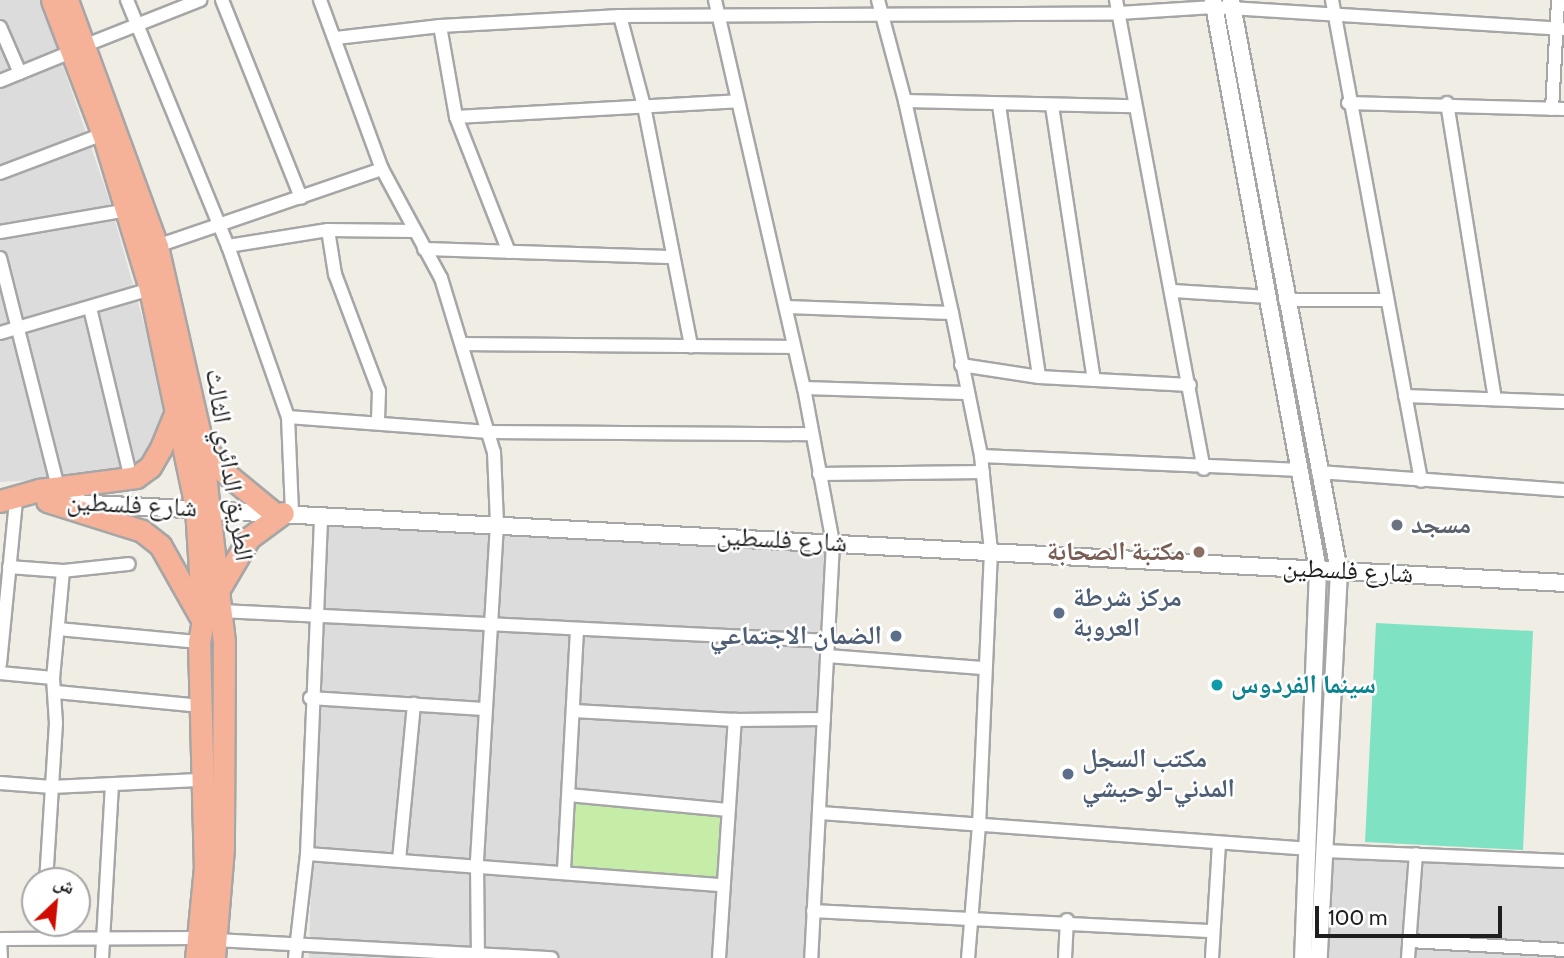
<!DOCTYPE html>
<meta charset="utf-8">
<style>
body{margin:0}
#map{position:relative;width:1564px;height:958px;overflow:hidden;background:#f0ede5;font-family:Cabin,"Noto Naskh Arabic",sans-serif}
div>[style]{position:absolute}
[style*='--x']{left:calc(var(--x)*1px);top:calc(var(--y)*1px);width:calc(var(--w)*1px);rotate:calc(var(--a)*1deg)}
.residential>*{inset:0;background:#dddcdc}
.grass>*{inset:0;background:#c6eda8}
.pitch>*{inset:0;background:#7fe3c3}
.roads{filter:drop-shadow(2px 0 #a6a6a6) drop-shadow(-2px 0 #a6a6a6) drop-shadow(0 2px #a6a6a6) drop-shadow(0 -2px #a6a6a6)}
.minor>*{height:12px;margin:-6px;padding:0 6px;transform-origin:6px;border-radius:6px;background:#fff}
.tertiary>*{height:16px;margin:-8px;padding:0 8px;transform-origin:8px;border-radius:8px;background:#fff}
.trunk>*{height:21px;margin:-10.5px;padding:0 10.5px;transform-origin:10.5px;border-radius:10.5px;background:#f5b298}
.dots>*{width:19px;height:19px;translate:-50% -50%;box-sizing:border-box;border:4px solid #fff;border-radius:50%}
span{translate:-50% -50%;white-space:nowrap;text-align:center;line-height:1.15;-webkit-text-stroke:5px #fff;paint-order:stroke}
.street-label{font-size:26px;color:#1f1f1f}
.worship-label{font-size:26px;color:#5b616d;font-weight:700}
.left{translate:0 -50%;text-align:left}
.education-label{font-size:26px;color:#785e54;font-weight:700}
.right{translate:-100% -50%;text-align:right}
.service-label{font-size:26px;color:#4e5e75;font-weight:700}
.culture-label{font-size:26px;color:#0d838f;font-weight:700}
.north{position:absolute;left:21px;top:867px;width:70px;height:70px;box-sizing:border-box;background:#fff;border:2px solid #a5a5a5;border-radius:50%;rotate:26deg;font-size:19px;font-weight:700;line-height:28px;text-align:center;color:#1f1f1f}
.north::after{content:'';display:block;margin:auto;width:24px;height:32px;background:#ce0d00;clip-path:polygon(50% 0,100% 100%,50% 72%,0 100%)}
.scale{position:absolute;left:1315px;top:906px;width:187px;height:32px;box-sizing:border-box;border:4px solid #1f1f1f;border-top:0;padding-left:9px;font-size:21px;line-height:24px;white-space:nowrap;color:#1f1f1f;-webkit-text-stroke:5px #fff;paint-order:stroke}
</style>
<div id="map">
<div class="residential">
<i style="clip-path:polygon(0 0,40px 0,108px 196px,166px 402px,160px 433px,135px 469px,92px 477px,0 482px)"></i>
<i style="clip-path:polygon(321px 515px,833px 543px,810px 958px,309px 958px)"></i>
<i style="clip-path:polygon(1325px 851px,1564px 862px,1564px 958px,1319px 958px)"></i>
</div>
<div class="grass">
<i style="clip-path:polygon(569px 795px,727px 810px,723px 884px,564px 870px)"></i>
</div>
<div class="pitch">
<i style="clip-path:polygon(1376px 623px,1533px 631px,1523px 850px,1365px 842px)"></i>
</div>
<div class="roads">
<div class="minor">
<i style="--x:127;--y:0;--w:266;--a:67.7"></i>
<i style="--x:228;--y:246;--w:181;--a:70.7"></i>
<i style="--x:288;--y:417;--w:97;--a:87.6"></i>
<i style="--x:222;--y:0;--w:213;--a:68.2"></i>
<i style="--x:320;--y:0;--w:180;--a:69.9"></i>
<i style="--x:382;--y:169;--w:124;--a:61.6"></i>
<i style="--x:441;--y:278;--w:182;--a:73.1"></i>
<i style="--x:494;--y:452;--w:72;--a:87.6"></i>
<i style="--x:497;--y:524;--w:341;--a:93.4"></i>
<i style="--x:477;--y:864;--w:94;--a:89.4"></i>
<i style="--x:715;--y:0;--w:398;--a:77.1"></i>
<i style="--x:804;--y:388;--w:158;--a:79.4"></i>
<i style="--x:833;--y:543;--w:416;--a:93"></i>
<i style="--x:878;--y:0;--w:105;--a:75"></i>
<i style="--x:905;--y:101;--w:217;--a:77.5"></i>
<i style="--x:952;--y:313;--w:146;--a:78.5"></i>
<i style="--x:981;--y:456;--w:96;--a:84"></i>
<i style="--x:991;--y:551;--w:274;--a:92.5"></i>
<i style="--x:979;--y:825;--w:133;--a:94.7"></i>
<i style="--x:1116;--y:0;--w:477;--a:79.4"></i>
<i style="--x:1332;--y:0;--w:489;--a:79.5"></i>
<i style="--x:620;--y:16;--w:93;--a:75.1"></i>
<i style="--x:644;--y:106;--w:245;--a:78.9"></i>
<i style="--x:440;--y:26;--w:92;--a:80"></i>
<i style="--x:456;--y:117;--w:145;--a:68.6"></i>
<i style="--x:0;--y:27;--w:50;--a:66.5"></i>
<i style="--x:336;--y:38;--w:105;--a:-6.6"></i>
<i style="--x:440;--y:26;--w:180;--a:-3.2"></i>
<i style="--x:620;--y:16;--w:498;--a:-0.3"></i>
<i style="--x:1118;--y:13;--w:96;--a:-3.6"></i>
<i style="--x:1214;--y:7;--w:351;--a:3.6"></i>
<i style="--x:86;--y:45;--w:123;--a:-21.5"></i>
<i style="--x:0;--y:81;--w:77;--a:-22.2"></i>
<i style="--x:905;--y:101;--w:229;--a:1.3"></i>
<i style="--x:1348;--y:103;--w:216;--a:1.6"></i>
<i style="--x:1447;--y:103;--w:300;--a:80.8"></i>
<i style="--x:999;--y:105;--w:275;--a:81.6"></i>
<i style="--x:1052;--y:106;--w:277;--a:81.3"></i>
<i style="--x:1552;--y:109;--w:109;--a:-86.8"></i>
<i style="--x:456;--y:117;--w:282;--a:-3.2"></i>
<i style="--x:0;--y:173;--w:110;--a:-20.7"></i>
<i style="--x:328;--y:230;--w:86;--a:0.7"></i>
<i style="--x:0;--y:232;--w:129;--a:-9.8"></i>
<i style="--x:157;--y:246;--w:238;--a:-18.9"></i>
<i style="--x:228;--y:246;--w:101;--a:-9.1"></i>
<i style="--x:328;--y:230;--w:45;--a:81"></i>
<i style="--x:335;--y:274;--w:125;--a:69.4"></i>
<i style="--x:379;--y:391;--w:32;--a:92"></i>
<i style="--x:424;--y:249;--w:246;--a:1.9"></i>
<i style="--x:0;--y:258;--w:236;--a:75.8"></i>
<i style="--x:1173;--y:291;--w:96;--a:3.6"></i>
<i style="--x:1285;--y:300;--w:102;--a:0"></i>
<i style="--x:786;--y:307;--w:166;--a:2.1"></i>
<i style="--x:90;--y:308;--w:176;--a:76.5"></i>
<i style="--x:0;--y:333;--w:156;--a:-16.3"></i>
<i style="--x:464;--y:344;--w:330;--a:0.5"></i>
<i style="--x:961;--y:365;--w:79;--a:8.7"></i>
<i style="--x:1039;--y:377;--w:151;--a:3"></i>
<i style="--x:804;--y:388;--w:161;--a:1.8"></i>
<i style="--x:1405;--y:396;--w:159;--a:2.2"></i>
<i style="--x:288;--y:417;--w:201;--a:4.3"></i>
<i style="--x:488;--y:432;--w:324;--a:0.4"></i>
<i style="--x:981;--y:456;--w:320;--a:2.5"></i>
<i style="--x:1318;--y:472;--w:247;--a:4.2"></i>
<i style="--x:819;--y:474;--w:164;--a:-0.7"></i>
<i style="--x:9;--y:567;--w:54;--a:4.2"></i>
<i style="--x:63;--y:571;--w:107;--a:95.3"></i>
<i style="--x:53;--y:678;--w:45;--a:86.2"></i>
<i style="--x:56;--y:723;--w:158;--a:93.6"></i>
<i style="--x:63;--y:571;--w:66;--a:-6.1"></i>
<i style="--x:221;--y:611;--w:609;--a:2.82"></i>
<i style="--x:58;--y:629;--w:142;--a:5.3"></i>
<i style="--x:827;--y:656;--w:156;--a:4.4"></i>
<i style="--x:0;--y:664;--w:164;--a:-84.4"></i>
<i style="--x:0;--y:673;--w:53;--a:5.4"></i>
<i style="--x:56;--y:692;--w:146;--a:5.5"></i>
<i style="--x:310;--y:698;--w:174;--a:3.6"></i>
<i style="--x:574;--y:711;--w:161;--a:3.2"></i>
<i style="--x:735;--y:720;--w:89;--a:-0.6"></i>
<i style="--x:0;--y:783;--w:52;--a:4.4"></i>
<i style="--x:52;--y:787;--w:151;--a:-2.7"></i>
<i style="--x:569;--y:795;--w:159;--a:5.4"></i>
<i style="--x:820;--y:813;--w:489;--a:4.2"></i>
<i style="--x:1325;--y:851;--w:239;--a:2.4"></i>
<i style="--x:307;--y:854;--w:417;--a:4.3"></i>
<i style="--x:399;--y:860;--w:157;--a:-84.5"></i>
<i style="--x:564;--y:870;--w:241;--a:-86.9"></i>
<i style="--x:813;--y:911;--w:400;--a:2.9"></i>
<i style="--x:0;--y:939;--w:19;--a:87"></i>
<i style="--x:1;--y:939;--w:197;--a:-0.3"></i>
<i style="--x:216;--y:940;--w:336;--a:3.1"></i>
<i style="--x:1409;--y:941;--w:155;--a:3.3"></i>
<i style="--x:102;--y:958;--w:174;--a:-86.7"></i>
<i style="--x:295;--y:958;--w:105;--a:-83.4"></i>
<i style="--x:307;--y:854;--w:340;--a:-87.6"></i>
<i style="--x:719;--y:958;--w:239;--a:-86.2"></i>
<i style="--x:1065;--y:958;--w:38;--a:-87"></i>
<i style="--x:1212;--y:958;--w:114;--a:-86.5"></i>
<i style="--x:1408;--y:958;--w:104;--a:-85.6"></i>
</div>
<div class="tertiary">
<i style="--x:1213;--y:0;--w:580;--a:79.56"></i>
<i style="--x:1318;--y:570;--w:388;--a:92.2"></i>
<i style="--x:1231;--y:0;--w:581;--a:79.29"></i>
<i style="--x:1339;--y:571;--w:388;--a:93"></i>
<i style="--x:74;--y:503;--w:1492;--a:3.07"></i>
</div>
<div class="trunk">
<i style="--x:52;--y:0;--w:143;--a:69.2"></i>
<i style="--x:103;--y:134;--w:162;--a:73.1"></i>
<i style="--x:150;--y:289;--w:224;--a:78.1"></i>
<i style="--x:196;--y:508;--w:112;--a:86.4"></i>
<i style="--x:203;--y:620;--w:22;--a:100"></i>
<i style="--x:199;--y:642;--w:225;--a:88.5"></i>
<i style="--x:205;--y:867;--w:91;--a:95.6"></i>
<i style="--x:67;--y:0;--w:262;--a:69.9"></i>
<i style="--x:157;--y:246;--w:199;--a:77.2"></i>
<i style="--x:201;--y:440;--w:203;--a:83.5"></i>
<i style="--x:224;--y:642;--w:206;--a:90.3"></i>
<i style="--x:223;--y:848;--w:110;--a:94.7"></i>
<i style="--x:203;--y:444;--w:35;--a:53"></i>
<i style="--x:224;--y:472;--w:65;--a:39.4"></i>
<i style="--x:0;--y:501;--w:41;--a:-15.8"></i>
<i style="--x:39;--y:490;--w:98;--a:-7.6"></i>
<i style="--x:136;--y:477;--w:17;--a:-36"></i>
<i style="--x:150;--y:467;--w:22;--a:-60"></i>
<i style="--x:161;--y:448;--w:42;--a:-67.7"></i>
<i style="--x:47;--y:501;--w:100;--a:17.5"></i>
<i style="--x:142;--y:531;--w:23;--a:38"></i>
<i style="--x:160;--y:545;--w:81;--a:60.6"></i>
<i style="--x:219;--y:589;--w:59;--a:-59.5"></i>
<i style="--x:249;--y:538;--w:42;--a:-36.3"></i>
</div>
</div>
<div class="dots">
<i style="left:1397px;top:525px;background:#6b7280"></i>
<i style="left:1199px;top:552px;background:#8d6e63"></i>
<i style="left:1059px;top:613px;background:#5c6f8a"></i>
<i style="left:896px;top:636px;background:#5c6f8a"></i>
<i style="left:1217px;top:685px;background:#0f9aa8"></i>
<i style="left:1068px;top:774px;background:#5c6f8a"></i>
</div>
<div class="street-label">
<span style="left:229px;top:465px;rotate:81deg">الطريق الدائري الثالث</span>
<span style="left:132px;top:505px;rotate:3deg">شارع فلسطين</span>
<span style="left:782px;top:540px;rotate:3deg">شارع فلسطين</span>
<span style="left:1348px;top:571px;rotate:3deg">شارع فلسطين</span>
</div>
<div class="worship-label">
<span class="left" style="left:1411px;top:525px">مسجد</span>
</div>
<div class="education-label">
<span class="right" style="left:1185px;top:552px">مكتبة الصحابة</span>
</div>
<div class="service-label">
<span class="left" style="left:1073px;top:613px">مركز شرطة<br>العروبة</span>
<span class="right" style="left:882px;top:636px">الضمان الاجتماعي</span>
<span class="left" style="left:1082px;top:774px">مكتب السجل<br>المدني-لوحيشي</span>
</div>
<div class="culture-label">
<span class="left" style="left:1231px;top:685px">سينما الفردوس</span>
</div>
<div class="north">ش</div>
<div class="scale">100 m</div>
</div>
